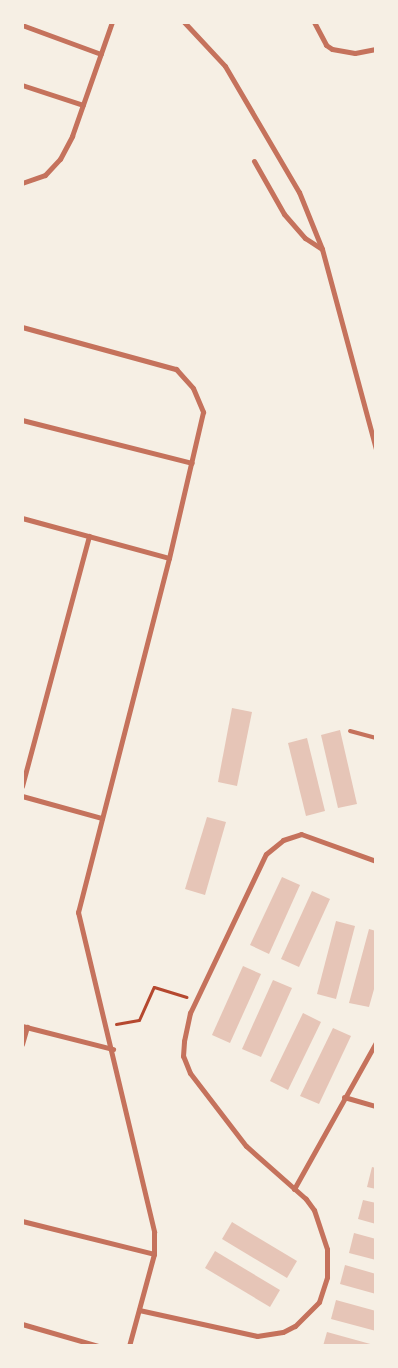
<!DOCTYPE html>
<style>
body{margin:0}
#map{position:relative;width:398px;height:1368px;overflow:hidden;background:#f6efe4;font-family:Montserrat,sans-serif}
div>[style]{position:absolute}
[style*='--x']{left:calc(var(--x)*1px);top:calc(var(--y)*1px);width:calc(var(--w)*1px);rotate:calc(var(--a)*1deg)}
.building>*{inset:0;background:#e6c5b7}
.path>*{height:3px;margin:-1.5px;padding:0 1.5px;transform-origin:1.5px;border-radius:1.5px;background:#b5482f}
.service>*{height:4px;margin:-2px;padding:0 2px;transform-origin:2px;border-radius:2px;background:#c5725c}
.minor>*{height:5px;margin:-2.5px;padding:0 2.5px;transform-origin:2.5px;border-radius:2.5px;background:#c5725c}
span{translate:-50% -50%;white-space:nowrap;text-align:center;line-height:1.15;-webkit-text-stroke:4.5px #f6efe4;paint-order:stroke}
.frame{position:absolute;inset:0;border:24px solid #f6efe4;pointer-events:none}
</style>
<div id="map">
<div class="building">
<i style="clip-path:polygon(232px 708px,252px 712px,237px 786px,218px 782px)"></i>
<i style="clip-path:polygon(340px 730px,357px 804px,338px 808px,321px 735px)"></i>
<i style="clip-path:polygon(307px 738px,325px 811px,306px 816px,288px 743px)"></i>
<i style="clip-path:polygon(207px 817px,226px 822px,205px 895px,185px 889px)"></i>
<i style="clip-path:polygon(282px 877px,300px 885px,269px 954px,250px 945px)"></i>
<i style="clip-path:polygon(312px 891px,330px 899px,299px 967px,281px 959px)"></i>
<i style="clip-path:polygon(336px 921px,355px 926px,336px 999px,317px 994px)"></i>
<i style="clip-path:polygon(369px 929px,376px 931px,376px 982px,369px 1007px,349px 1003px)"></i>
<i style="clip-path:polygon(243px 966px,261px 974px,230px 1043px,212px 1035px)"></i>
<i style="clip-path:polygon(273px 980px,292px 988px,261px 1057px,242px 1049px)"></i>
<i style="clip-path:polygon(303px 1013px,321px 1022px,288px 1090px,270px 1081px)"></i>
<i style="clip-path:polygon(333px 1028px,351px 1036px,319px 1104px,300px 1096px)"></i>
<i style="clip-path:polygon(372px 1167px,376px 1168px,376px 1189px,367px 1187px)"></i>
<i style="clip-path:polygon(363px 1200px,376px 1203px,376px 1224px,358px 1219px)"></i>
<i style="clip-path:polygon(232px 1222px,297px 1261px,287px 1278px,222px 1239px)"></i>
<i style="clip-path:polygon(354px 1233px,376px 1239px,376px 1260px,349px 1253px)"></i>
<i style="clip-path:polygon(215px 1251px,280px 1290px,270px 1307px,205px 1268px)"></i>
<i style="clip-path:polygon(345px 1265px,376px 1274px,376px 1294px,340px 1284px)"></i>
<i style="clip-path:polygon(336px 1300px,376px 1311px,376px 1331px,331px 1319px)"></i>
<i style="clip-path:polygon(327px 1332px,374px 1345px,374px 1346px,323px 1346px)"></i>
</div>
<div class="path">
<i style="--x:116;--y:1024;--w:23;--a:-10"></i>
<i style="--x:139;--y:1020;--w:36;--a:-66"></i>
<i style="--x:154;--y:987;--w:34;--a:17"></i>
</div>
<div class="service">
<i style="--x:350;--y:731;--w:27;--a:15"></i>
</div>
<div class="minor">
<i style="--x:184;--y:22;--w:60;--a:47"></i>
<i style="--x:225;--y:66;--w:146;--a:59.6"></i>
<i style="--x:299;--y:192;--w:61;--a:68"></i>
<i style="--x:322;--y:249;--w:207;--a:74.9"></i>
<i style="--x:314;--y:22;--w:26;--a:62"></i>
<i style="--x:326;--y:45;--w:7;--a:34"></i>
<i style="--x:332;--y:49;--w:23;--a:10"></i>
<i style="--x:355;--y:53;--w:21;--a:-11"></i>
<i style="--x:22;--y:25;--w:84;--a:20.2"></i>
<i style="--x:22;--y:85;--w:64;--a:18.2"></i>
<i style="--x:254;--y:161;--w:61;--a:60.5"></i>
<i style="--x:284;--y:214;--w:32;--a:49"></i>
<i style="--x:305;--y:238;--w:20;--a:33"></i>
<i style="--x:22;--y:183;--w:24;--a:-19"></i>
<i style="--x:45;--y:175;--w:22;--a:-47"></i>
<i style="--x:60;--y:159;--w:26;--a:-62"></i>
<i style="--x:72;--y:136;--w:121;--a:-70.7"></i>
<i style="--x:22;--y:327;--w:160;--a:15.3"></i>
<i style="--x:176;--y:369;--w:25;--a:48"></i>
<i style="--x:193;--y:388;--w:26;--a:67"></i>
<i style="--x:203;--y:412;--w:150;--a:103.1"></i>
<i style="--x:169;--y:558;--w:366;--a:104.4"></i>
<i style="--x:78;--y:912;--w:329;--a:76.6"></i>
<i style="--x:154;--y:1232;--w:22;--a:90"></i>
<i style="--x:154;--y:1254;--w:95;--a:105.2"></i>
<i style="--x:22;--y:420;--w:175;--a:14.2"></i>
<i style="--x:22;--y:518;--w:152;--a:15.2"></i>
<i style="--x:22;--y:786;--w:259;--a:-75"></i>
<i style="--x:22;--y:796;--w:83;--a:15.4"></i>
<i style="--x:22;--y:1026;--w:94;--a:14.2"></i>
<i style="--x:22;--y:1044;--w:18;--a:-74"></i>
<i style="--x:344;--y:1097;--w:33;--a:16"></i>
<i style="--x:294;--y:1189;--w:168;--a:-60.8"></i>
<i style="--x:22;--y:1221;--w:136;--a:14"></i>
<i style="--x:139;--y:1310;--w:121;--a:12.4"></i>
<i style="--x:257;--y:1336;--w:26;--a:-9"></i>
<i style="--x:283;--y:1332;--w:13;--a:-27"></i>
<i style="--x:295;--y:1326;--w:34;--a:-45"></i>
<i style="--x:319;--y:1302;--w:26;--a:-72"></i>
<i style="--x:327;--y:1277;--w:28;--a:-90"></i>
<i style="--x:327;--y:1249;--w:41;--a:-108.4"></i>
<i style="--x:314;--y:1210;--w:14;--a:-126"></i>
<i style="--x:306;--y:1199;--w:80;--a:-138.5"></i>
<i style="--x:246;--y:1146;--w:92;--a:-127.5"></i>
<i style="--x:190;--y:1073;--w:18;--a:-112"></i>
<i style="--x:183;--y:1056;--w:15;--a:-86"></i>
<i style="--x:184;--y:1041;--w:29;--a:-78"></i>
<i style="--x:190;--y:1013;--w:176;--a:-64.5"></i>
<i style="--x:266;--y:854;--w:22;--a:-39"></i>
<i style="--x:283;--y:840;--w:19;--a:-18"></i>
<i style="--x:301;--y:834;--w:80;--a:19.8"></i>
<i style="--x:22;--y:1324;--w:79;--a:16.1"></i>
</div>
<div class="frame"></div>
</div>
